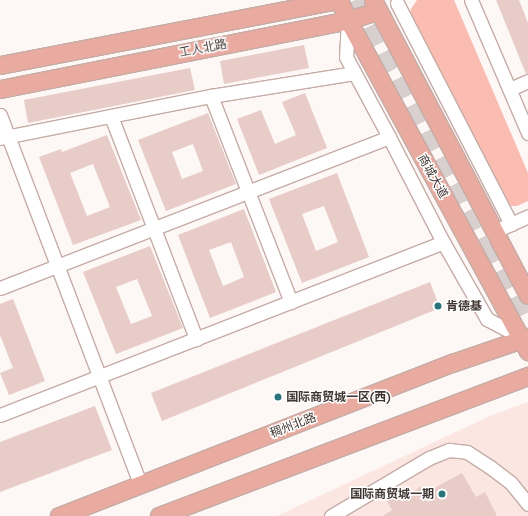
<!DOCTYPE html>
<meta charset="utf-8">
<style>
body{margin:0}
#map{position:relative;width:528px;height:516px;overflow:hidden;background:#fdf7f6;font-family:Quicksand,"Noto Sans SC",sans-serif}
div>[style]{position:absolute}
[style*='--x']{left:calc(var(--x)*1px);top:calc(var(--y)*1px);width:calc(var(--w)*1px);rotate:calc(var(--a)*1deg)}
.built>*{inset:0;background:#fce6e2}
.green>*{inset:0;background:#fbbdb1}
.building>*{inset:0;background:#e7ccc7}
.highway-tunnel>*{height:20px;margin-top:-10px;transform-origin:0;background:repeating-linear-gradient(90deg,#d7d0cf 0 20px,transparent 0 30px)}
.roads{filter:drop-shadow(1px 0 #c5aca6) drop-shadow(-1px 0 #c5aca6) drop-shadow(0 1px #c5aca6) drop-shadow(0 -1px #c5aca6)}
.minor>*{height:13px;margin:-6.5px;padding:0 6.5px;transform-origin:6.5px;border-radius:6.5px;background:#fff}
.major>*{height:17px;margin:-8.5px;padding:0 8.5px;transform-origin:8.5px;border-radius:8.5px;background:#e9aba0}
.dots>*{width:11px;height:11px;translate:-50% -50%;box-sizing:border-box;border:2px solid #fff;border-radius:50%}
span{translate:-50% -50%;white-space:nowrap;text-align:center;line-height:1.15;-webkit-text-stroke:3px #fff;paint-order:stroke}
.street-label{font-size:12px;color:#403533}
.poi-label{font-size:12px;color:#403533;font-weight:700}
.left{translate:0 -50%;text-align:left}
.right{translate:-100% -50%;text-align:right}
</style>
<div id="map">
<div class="built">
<i style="clip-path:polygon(528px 402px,528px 516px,277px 516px,490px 416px)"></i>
</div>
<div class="green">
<i style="clip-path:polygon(417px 0,454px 0,528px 173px,528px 201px,517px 206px,509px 206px,410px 18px,411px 9px)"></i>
</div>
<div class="building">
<i style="clip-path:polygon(496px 0,519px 0,528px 23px,528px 73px,526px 74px)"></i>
<i style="clip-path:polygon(304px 45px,309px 68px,224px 84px,220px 61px)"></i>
<i style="clip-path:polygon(190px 68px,195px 90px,28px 123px,24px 100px)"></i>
<i style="clip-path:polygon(305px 93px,327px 148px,259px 175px,237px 119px,261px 110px,275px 144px,296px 135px,282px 102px)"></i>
<i style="clip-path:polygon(evenodd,208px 113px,236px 184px,166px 211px,138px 140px,208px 113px,193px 144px,203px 171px,182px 179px,172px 152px,193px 144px)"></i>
<i style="clip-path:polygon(evenodd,107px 135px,141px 220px,73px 245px,39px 157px,61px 149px,62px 152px,107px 135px,93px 164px,110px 207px,87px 216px,70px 173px,93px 164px)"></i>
<i style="clip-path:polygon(evenodd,337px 173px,369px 257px,302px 283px,269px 199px,337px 173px,324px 206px,338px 242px,316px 251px,302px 214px,324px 206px)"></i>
<i style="clip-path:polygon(evenodd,244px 209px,276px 292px,210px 318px,178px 235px,244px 209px,231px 242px,244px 277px,223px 286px,209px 250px,231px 242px)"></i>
<i style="clip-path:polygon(evenodd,150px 246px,183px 328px,116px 354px,83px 272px,150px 246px,137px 279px,152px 316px,131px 324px,116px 287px,137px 279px)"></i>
<i style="clip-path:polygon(430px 282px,440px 308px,162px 421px,151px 393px)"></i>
<i style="clip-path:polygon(13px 299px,45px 381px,9px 395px,0 373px,13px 368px,0 335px,0 304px)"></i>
<i style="clip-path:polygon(95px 406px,112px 450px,0 492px,0 442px)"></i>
<i style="clip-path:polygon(462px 473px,476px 497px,485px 492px,497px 516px,383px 516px,392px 510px,387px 501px,398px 495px,402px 501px,421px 486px,425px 493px)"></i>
</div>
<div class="highway-tunnel">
<i style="--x:355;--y:0;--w:60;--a:65.2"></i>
<i style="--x:380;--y:54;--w:232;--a:62.6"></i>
<i style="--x:486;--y:244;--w:90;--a:62.3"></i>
</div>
<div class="roads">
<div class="minor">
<i style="--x:471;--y:0;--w:145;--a:66.8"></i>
<i style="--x:397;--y:3;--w:249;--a:62.7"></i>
<i style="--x:348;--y:20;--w:37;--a:93"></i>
<i style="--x:346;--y:57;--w:91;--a:61.7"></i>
<i style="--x:389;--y:137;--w:118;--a:62.8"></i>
<i style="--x:443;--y:242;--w:89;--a:60.3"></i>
<i style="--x:487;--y:319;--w:40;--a:28"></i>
<i style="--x:510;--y:89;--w:20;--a:-24"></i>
<i style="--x:211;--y:96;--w:221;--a:68.8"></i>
<i style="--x:0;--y:115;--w:395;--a:69.2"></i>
<i style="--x:111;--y:116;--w:239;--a:69.1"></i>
<i style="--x:0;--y:138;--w:215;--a:-11.3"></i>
<i style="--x:211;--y:96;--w:145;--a:-9.1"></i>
<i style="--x:495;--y:231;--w:36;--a:-24"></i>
<i style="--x:0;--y:288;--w:417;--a:-21.2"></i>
<i style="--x:0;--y:415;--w:476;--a:-21.3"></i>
<i style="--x:331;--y:516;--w:114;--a:-30.6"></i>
<i style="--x:429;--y:458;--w:22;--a:-22"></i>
<i style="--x:449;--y:450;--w:18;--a:6"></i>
<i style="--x:467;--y:452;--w:27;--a:33"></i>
<i style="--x:490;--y:467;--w:26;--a:37"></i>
<i style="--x:511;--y:483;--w:27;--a:51"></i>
</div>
<div class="major">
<i style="--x:339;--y:0;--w:22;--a:66"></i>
<i style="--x:348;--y:20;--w:377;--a:61.5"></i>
<i style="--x:373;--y:0;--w:333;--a:62.3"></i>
<i style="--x:0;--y:65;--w:343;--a:-10.9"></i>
<i style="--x:0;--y:89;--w:355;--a:-11.2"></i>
<i style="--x:348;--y:20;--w:31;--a:-17"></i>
<i style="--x:59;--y:516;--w:422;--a:-21.3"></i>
<i style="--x:452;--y:363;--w:80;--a:-18.9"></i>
<i style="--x:159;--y:516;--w:395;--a:-20.8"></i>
</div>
</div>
<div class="dots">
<i style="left:438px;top:306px;background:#2a737b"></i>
<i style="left:278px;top:397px;background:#2a737b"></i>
<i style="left:442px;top:494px;background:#2a737b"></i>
</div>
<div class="street-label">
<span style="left:203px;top:48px;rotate:-11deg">工人北路</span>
<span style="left:433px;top:176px;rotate:61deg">商城大道</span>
<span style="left:293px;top:425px;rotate:-21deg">稠州北路</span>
</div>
<div class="poi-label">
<span class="left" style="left:446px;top:306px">肯德基</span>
<span class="left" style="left:286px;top:397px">国际商贸城一区(西)</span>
<span class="right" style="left:434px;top:494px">国际商贸城一期</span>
</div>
</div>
